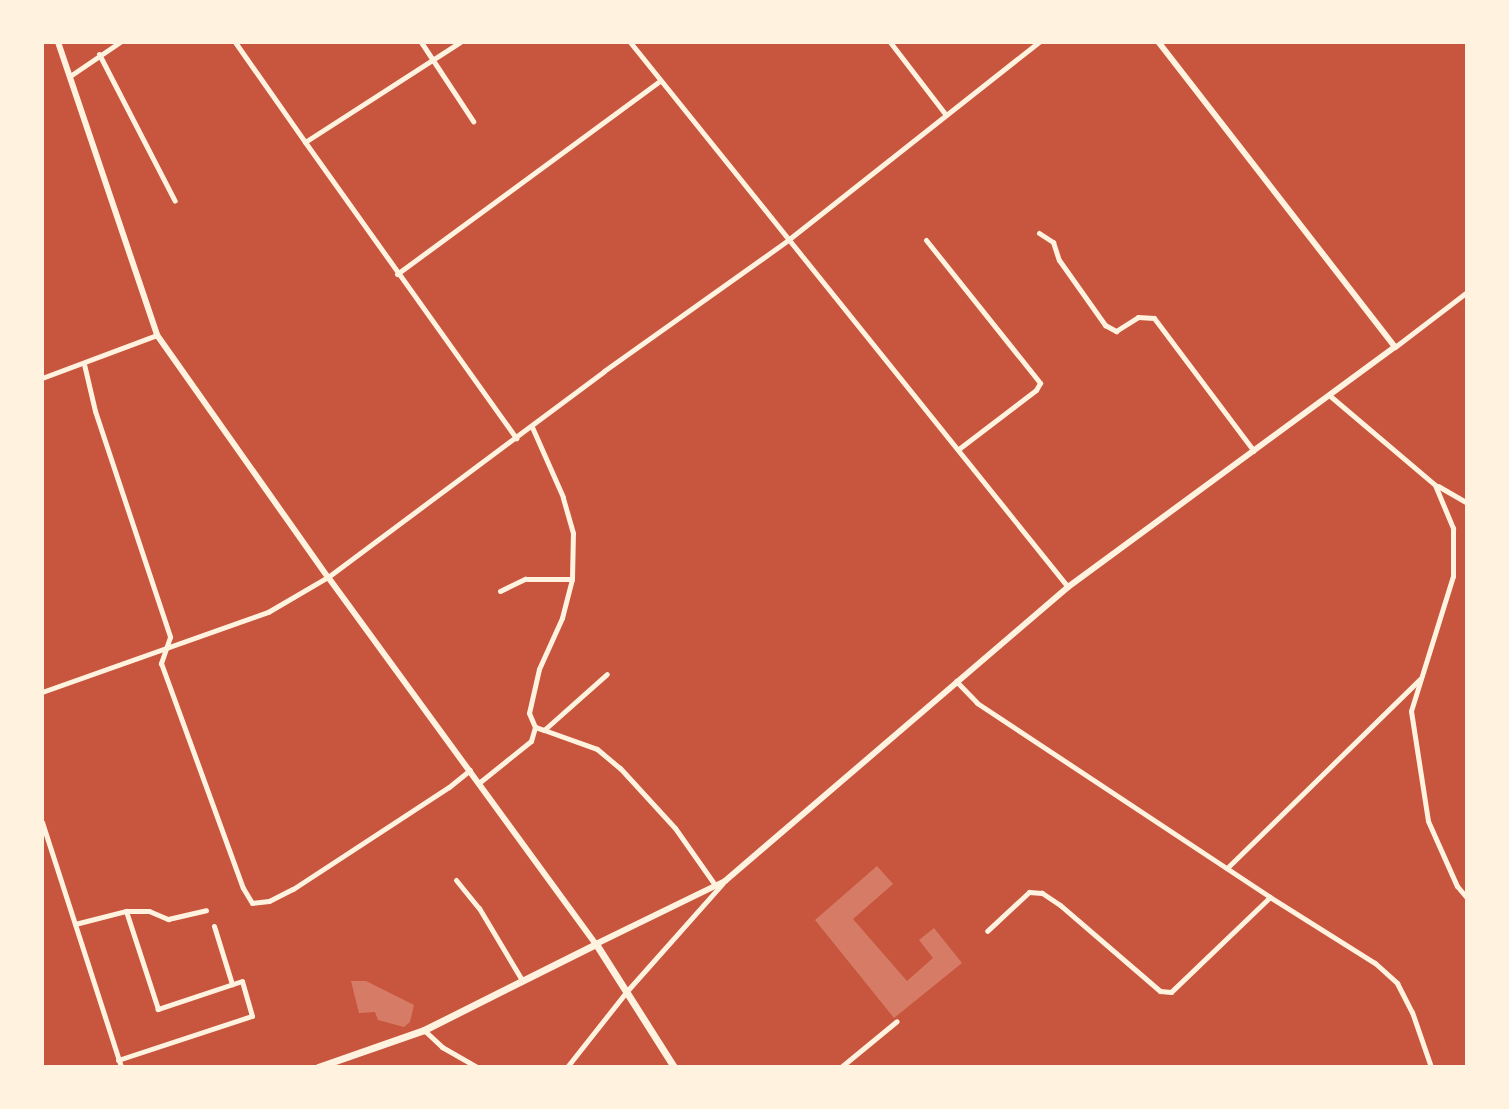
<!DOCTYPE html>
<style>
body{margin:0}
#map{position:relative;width:1509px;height:1109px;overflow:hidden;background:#c8553d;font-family:Arial,sans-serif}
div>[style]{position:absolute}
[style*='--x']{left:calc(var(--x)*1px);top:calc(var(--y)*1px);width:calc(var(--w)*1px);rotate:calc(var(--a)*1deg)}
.building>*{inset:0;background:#d67c66}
.minor>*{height:5px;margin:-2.5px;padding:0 2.5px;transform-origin:2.5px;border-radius:2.5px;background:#fff3e0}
.tertiary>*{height:6px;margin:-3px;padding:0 3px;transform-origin:3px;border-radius:3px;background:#fff3e0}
.secondary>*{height:7px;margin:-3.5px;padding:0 3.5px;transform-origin:3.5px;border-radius:3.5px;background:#fff3e0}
span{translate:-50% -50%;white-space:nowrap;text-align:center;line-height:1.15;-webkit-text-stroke:5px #fff3e0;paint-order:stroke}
.frame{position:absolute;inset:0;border:44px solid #fff3e0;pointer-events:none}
</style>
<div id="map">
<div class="building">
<i style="clip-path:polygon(877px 866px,893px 884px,853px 919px,907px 981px,933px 958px,919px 940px,934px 928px,962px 963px,894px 1018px,815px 920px)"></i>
<i style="clip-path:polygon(351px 981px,366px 981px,414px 1005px,410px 1022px,404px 1027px,378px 1020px,375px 1012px,359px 1013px)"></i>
</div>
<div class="minor">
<i style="--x:235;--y:42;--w:122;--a:55"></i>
<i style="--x:305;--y:142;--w:184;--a:-32.8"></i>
<i style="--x:421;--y:42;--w:95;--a:56.6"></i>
<i style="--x:630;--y:42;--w:699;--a:51.21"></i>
<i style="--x:890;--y:42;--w:92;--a:52.5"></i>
<i style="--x:99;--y:54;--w:165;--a:62.7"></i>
<i style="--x:70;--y:76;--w:60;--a:-34.2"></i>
<i style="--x:305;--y:142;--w:364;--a:54.5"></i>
<i style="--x:1039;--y:233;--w:17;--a:33"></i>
<i style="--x:1053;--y:242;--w:19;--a:72"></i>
<i style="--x:1059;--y:260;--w:80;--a:54.7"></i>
<i style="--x:1105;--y:325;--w:13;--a:29"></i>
<i style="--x:1116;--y:331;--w:26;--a:-32"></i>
<i style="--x:1138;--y:317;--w:16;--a:4"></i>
<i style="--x:1154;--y:318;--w:166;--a:53.1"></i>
<i style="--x:926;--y:240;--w:183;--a:51.4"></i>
<i style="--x:1040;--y:383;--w:8;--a:120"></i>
<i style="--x:1036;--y:390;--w:96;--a:142.7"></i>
<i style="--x:397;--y:274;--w:326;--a:-36.3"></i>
<i style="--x:1395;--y:347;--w:91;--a:-37.4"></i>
<i style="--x:84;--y:364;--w:48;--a:76.8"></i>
<i style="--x:95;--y:411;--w:238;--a:71.6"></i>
<i style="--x:170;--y:637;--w:28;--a:109"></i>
<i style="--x:161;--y:663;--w:239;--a:70"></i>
<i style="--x:243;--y:888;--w:17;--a:59"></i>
<i style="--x:252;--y:903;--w:17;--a:-7"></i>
<i style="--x:269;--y:901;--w:27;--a:-27"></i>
<i style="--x:293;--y:889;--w:186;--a:-33.2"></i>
<i style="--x:449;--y:787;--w:27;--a:-39"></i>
<i style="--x:42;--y:378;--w:123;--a:-20.5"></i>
<i style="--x:1329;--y:395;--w:139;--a:40.3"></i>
<i style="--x:1435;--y:485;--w:47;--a:67.3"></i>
<i style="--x:1453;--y:528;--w:48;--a:90"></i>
<i style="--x:1453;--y:576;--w:141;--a:107.3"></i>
<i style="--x:1411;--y:711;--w:111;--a:81.2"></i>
<i style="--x:1428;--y:821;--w:71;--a:66"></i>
<i style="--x:1457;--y:886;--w:16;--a:50"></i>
<i style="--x:1438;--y:486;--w:34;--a:30"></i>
<i style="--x:572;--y:579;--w:40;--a:104.4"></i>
<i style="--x:562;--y:618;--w:56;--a:114.3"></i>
<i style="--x:539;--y:669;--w:45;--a:102.8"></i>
<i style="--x:529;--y:713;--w:15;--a:67"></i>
<i style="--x:535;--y:727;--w:9;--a:18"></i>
<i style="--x:544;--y:730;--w:84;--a:-41.6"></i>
<i style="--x:500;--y:591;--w:28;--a:-26"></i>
<i style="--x:525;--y:579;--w:47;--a:0"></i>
<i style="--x:572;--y:579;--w:46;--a:-88.8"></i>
<i style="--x:573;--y:533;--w:37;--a:-106"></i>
<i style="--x:563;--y:497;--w:77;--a:-113.9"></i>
<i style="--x:956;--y:681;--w:30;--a:46"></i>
<i style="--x:977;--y:703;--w:351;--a:33.5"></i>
<i style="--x:1270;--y:897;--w:137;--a:136.2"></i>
<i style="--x:1171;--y:992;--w:11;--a:-175"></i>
<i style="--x:1160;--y:991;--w:132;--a:-139.3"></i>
<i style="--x:1060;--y:905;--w:22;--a:-146"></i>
<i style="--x:1042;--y:893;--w:13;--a:-176"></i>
<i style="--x:1029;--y:892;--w:57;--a:137.1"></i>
<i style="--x:42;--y:692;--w:240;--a:-19.5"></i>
<i style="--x:268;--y:612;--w:69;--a:-30.3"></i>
<i style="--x:328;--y:577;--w:344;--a:-36.7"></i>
<i style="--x:604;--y:371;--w:226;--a:-35.4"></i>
<i style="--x:788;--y:240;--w:320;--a:-38.3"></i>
<i style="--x:544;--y:730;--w:56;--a:19.7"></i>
<i style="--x:597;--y:749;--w:30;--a:40"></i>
<i style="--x:620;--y:768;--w:81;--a:47.5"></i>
<i style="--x:675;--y:828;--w:70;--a:54.9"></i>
<i style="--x:480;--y:782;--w:65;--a:-38.8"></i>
<i style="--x:531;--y:741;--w:15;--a:-74"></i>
<i style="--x:42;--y:822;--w:257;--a:72.1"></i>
<i style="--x:1227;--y:868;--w:270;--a:-44.4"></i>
<i style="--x:456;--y:880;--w:36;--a:51"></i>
<i style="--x:479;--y:908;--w:84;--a:59.2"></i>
<i style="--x:1270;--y:897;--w:124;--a:32.2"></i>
<i style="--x:1375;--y:963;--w:30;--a:42"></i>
<i style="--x:1397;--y:983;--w:33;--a:63"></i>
<i style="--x:1412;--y:1012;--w:58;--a:70.9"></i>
<i style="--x:75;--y:924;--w:53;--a:-14.3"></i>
<i style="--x:126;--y:911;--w:23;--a:0"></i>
<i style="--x:149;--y:911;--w:21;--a:23"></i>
<i style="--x:168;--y:919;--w:39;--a:-13"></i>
<i style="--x:214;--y:926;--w:61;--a:72.8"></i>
<i style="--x:424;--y:1030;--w:25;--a:43"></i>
<i style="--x:442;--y:1047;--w:40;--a:29.7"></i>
<i style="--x:118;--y:1060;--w:141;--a:-18.2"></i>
<i style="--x:252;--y:1016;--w:36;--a:-106"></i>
<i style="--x:242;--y:981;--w:89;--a:161.6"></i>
<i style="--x:158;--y:1009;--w:103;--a:-108.1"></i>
<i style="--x:567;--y:1067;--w:97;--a:-51.7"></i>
<i style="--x:627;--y:991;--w:144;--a:-48.4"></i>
<i style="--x:841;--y:1067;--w:72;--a:-39.4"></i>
</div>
<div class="tertiary">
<i style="--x:58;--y:42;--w:309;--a:71.3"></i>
<i style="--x:157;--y:335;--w:296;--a:54.8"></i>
<i style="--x:328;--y:577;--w:454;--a:53.9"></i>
<i style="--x:596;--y:944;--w:144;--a:-26"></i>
<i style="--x:725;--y:881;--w:452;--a:-40.6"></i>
<i style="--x:1068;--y:587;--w:406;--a:-36.3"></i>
<i style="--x:1395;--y:347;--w:386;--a:-127.8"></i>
</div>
<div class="secondary">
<i style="--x:318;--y:1067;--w:112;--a:-19.2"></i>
<i style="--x:424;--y:1030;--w:192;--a:-26.6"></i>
<i style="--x:596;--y:944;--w:146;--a:57.6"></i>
</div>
<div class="frame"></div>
</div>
